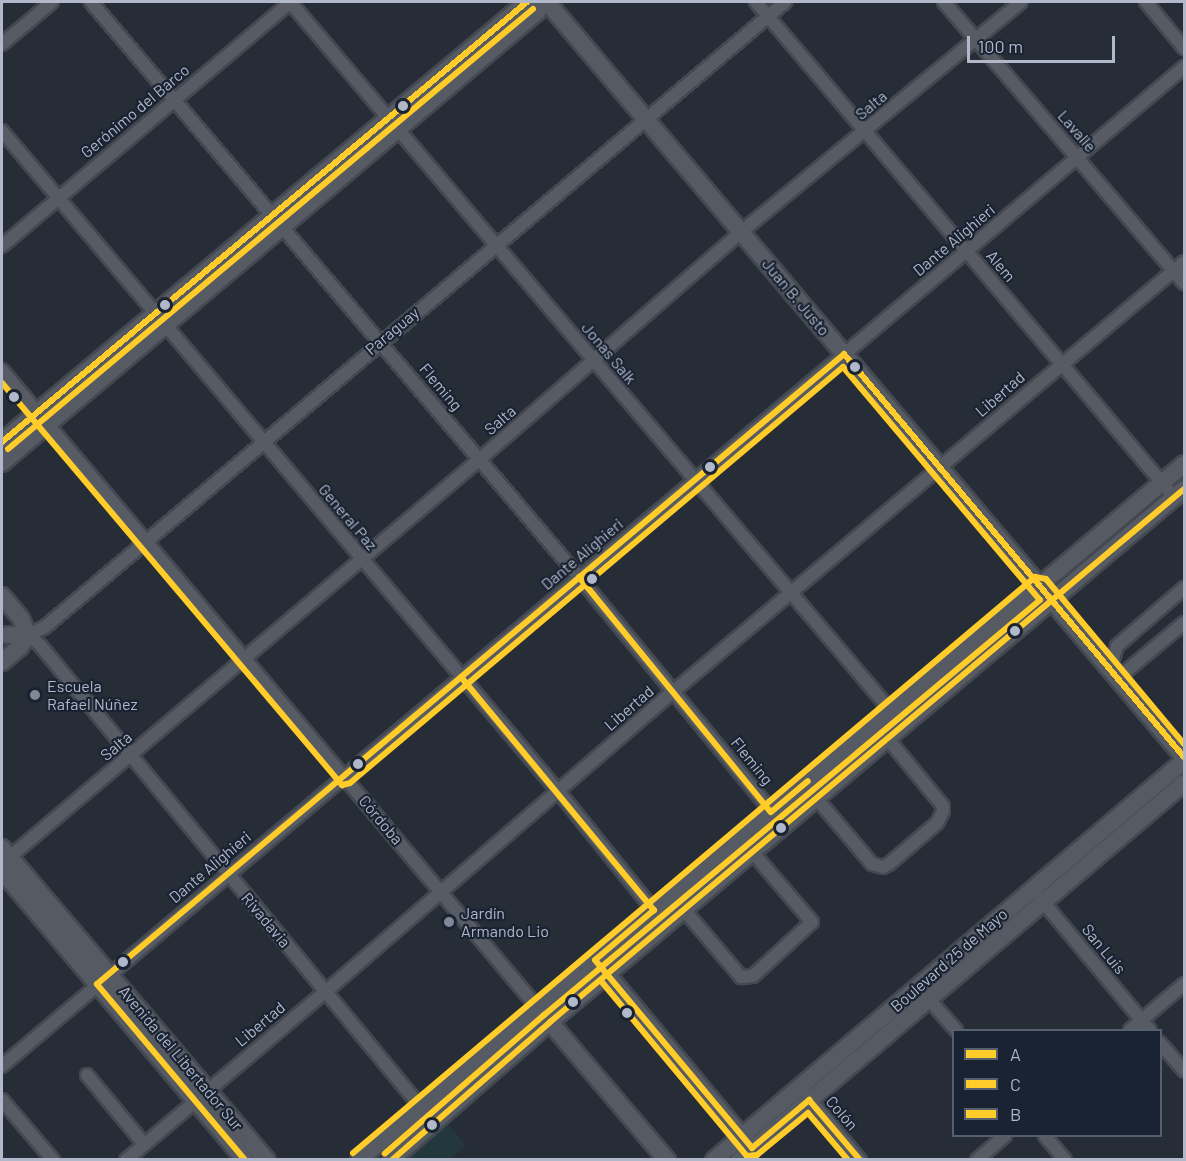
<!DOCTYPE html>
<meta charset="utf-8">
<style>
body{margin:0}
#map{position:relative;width:1186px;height:1161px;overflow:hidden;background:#272d37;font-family:Barlow,sans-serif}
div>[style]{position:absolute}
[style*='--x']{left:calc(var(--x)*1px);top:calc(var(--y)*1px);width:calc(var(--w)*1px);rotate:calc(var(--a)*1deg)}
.green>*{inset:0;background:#23383d}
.roads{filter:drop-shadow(2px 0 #444850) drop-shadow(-2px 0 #444850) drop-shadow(0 2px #444850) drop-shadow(0 -2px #444850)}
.street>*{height:12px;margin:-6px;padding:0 6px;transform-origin:6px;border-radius:6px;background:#575b64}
.secondary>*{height:16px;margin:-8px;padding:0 8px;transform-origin:8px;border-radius:8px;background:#565a63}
.bus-1>*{height:6px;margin:-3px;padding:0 3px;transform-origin:3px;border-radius:3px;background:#ffcc29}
.bus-2>*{height:6px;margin:-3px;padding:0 3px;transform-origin:3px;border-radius:3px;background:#ffcc29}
.bus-3>*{height:6px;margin:-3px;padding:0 3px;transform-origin:3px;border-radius:3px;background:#ffcc29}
.dots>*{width:16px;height:16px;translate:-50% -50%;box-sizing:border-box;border:3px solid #1a2332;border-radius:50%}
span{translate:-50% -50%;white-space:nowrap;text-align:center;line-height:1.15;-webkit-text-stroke:4.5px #1a2332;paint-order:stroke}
.street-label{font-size:16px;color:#b0b8c9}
.poi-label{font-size:16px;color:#b0b8c9}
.left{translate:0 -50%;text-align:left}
.frame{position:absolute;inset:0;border:3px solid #b0b8c9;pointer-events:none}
.legend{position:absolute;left:952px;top:1029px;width:210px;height:108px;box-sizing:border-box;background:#1a2332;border:2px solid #565f6e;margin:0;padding:8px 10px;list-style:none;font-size:18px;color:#b0b8c9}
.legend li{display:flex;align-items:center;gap:12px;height:30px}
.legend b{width:30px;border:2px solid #565f6e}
.scale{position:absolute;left:967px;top:36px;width:148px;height:27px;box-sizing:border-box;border:3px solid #b0b8c9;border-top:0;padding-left:8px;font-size:18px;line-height:21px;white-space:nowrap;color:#b0b8c9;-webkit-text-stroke:4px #1a2332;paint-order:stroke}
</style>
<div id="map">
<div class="green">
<i style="clip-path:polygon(448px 1124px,466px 1146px,449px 1159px,406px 1159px)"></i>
</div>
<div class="roads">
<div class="street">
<i style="--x:91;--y:2;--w:754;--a:49.68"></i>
<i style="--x:579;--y:577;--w:323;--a:50.6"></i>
<i style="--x:290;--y:2;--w:949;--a:49.7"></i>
<i style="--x:756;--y:2;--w:648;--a:49.82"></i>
<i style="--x:944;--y:2;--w:370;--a:49.5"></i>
<i style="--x:1146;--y:2;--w:60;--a:50.4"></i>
<i style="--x:2;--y:44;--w:65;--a:-40"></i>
<i style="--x:2;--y:131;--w:863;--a:49.89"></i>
<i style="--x:558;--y:791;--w:160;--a:51.3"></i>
<i style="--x:2;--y:246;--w:378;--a:-40.2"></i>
<i style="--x:2;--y:370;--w:833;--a:49.97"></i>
<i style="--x:1110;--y:669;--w:24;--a:-73"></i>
<i style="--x:1117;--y:646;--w:89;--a:-40.9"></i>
<i style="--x:1118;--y:678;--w:86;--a:-39.8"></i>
<i style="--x:817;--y:799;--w:85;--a:49.8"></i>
<i style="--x:872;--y:864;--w:11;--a:15"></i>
<i style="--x:883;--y:867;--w:7;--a:-27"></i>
<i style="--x:889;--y:864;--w:63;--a:-40.5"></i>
<i style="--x:937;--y:823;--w:13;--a:-63"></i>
<i style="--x:943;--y:811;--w:5;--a:-90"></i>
<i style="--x:943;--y:806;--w:87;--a:-129.4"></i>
<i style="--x:5;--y:861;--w:622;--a:-40.24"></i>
<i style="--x:480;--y:459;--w:346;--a:-41"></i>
<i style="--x:741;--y:232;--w:362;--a:-39.4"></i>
<i style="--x:1039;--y:897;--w:173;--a:50.2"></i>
<i style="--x:685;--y:911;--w:87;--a:49.7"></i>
<i style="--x:741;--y:977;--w:12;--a:-5"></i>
<i style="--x:753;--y:976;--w:80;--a:-42.5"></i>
<i style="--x:812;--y:922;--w:91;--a:-130.5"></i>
<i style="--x:925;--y:995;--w:47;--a:48.5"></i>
<i style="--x:1130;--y:1030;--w:71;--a:-40.4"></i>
<i style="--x:1160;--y:1043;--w:37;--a:49"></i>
<i style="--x:2;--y:1066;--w:1548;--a:-40.2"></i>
<i style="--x:87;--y:1075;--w:89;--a:50.4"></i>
<i style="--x:806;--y:1095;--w:85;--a:50.3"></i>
<i style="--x:2;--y:1100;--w:79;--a:49.6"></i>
<i style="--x:434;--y:1123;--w:619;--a:-129.5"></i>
<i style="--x:40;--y:645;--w:16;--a:-140"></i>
<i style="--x:28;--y:635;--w:19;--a:-25"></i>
<i style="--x:45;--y:627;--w:969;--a:-40.18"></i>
<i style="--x:1045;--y:1136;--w:31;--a:50"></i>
<i style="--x:126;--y:1160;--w:260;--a:-40.2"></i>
<i style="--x:325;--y:992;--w:461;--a:-40.8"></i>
<i style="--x:674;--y:691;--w:666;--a:-40.07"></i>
<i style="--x:977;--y:1160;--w:37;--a:-41"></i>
</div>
<div class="secondary">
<i style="--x:547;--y:2;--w:988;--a:49.85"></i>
<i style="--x:2;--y:442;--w:685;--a:-39.97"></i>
<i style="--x:2;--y:463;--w:701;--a:-40.14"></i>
<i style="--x:538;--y:11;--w:10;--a:-66"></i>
<i style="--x:2;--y:596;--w:30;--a:50"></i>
<i style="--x:21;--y:619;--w:17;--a:66"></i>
<i style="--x:8;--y:635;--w:20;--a:0"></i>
<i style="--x:2;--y:662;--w:23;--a:-40"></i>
<i style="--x:20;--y:647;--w:14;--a:-56"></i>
<i style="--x:2;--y:848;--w:409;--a:49.7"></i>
<i style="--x:2;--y:871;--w:378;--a:49.9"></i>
<i style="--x:601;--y:967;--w:229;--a:50.3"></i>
<i style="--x:543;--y:1014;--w:192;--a:49.7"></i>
<i style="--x:359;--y:1160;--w:1079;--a:-40.15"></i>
<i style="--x:391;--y:1160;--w:211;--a:-41"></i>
<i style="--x:550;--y:1022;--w:828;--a:-40.05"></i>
<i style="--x:714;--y:1160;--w:617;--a:-40.33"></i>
<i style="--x:739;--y:1160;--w:583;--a:-40.27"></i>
</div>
</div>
<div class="bus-1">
<i style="--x:2;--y:442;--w:685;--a:-39.97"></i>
<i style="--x:579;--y:577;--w:303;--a:50.8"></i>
<i style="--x:771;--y:812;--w:48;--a:-40"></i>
<i style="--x:461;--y:677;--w:303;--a:50.4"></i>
<i style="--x:654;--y:910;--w:77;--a:139.7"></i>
<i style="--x:595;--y:960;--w:245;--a:50.1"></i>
<i style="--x:752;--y:1148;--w:75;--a:-40.1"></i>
<i style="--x:809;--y:1100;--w:79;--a:49.6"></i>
<i style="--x:245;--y:1160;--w:230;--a:-130.1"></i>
<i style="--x:97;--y:984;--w:977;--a:-40.14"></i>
<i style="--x:844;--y:354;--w:527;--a:49.85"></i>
<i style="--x:392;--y:1160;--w:210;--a:-41.1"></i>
<i style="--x:550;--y:1022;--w:828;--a:-40.05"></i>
</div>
<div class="bus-2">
<i style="--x:2;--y:383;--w:527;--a:49.78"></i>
<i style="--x:342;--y:785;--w:8;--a:-14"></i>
<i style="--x:350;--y:783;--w:645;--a:-40.16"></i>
<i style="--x:843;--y:367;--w:305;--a:49.8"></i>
<i style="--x:1040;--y:600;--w:647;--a:140.08"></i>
<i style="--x:544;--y:1015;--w:211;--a:139"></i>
<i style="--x:8;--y:449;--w:685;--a:-39.97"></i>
<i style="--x:601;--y:981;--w:228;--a:50.2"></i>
<i style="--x:747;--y:1156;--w:10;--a:-6"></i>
<i style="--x:757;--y:1155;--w:66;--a:-39.5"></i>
<i style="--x:808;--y:1113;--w:62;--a:49.6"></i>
</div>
<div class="bus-3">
<i style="--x:353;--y:1153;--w:893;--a:-40.18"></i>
<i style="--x:1035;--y:577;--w:11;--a:10"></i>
<i style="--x:1046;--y:579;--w:215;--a:50.1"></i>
</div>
<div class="dots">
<i style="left:403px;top:106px;background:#b0b8c9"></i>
<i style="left:165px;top:305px;background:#b0b8c9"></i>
<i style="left:855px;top:367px;background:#b0b8c9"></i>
<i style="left:14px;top:397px;background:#b0b8c9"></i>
<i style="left:710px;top:467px;background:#b0b8c9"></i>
<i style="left:592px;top:579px;background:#b0b8c9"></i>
<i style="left:1015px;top:631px;background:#b0b8c9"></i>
<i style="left:35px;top:695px;background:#808796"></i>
<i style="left:358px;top:764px;background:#b0b8c9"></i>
<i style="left:781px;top:828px;background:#b0b8c9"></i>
<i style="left:449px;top:922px;background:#808796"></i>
<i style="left:123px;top:962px;background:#b0b8c9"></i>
<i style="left:573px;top:1002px;background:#b0b8c9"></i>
<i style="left:627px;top:1013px;background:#b0b8c9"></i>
<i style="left:432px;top:1125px;background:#b0b8c9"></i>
</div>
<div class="street-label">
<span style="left:871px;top:105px;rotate:-40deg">Salta</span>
<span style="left:135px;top:111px;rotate:-40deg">Gerónimo del Barco</span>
<span style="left:1077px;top:131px;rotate:49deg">Lavalle</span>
<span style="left:954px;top:240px;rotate:-40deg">Dante Alighieri</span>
<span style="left:1001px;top:266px;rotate:50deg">Alem</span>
<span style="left:796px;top:297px;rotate:50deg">Juan B. Justo</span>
<span style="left:392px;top:331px;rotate:-40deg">Paraguay</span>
<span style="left:609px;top:353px;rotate:50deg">Jonas Salk</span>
<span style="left:441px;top:387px;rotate:50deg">Fleming</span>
<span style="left:1000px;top:394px;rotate:-41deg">Libertad</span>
<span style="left:500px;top:420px;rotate:-41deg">Salta</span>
<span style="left:348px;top:517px;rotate:50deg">General Paz</span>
<span style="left:582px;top:554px;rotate:-40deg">Dante Alighieri</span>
<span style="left:629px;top:708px;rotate:-41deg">Libertad</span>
<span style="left:116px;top:746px;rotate:-40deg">Salta</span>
<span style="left:752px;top:761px;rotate:51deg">Fleming</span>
<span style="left:381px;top:820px;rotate:50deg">Córdoba</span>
<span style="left:210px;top:867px;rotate:-40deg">Dante Alighieri</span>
<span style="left:266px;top:920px;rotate:50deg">Rivadavia</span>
<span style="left:1104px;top:949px;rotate:51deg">San Luis</span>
<span style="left:949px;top:960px;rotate:-41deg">Boulevard 25 de Mayo</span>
<span style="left:260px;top:1024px;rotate:-40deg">Libertad</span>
<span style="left:181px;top:1058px;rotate:50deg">Avenida del Libertador Sur</span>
<span style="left:842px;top:1113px;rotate:49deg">Colón</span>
</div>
<div class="poi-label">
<span class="left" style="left:47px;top:695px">Escuela<br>Rafael Núñez</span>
<span class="left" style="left:461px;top:922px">Jardín<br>Armando Lio</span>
</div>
<div class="frame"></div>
<ul class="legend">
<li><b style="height:8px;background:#ffcc29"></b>A</li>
<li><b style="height:8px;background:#ffcc29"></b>C</li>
<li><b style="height:8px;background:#ffcc29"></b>B</li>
</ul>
<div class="scale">100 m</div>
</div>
